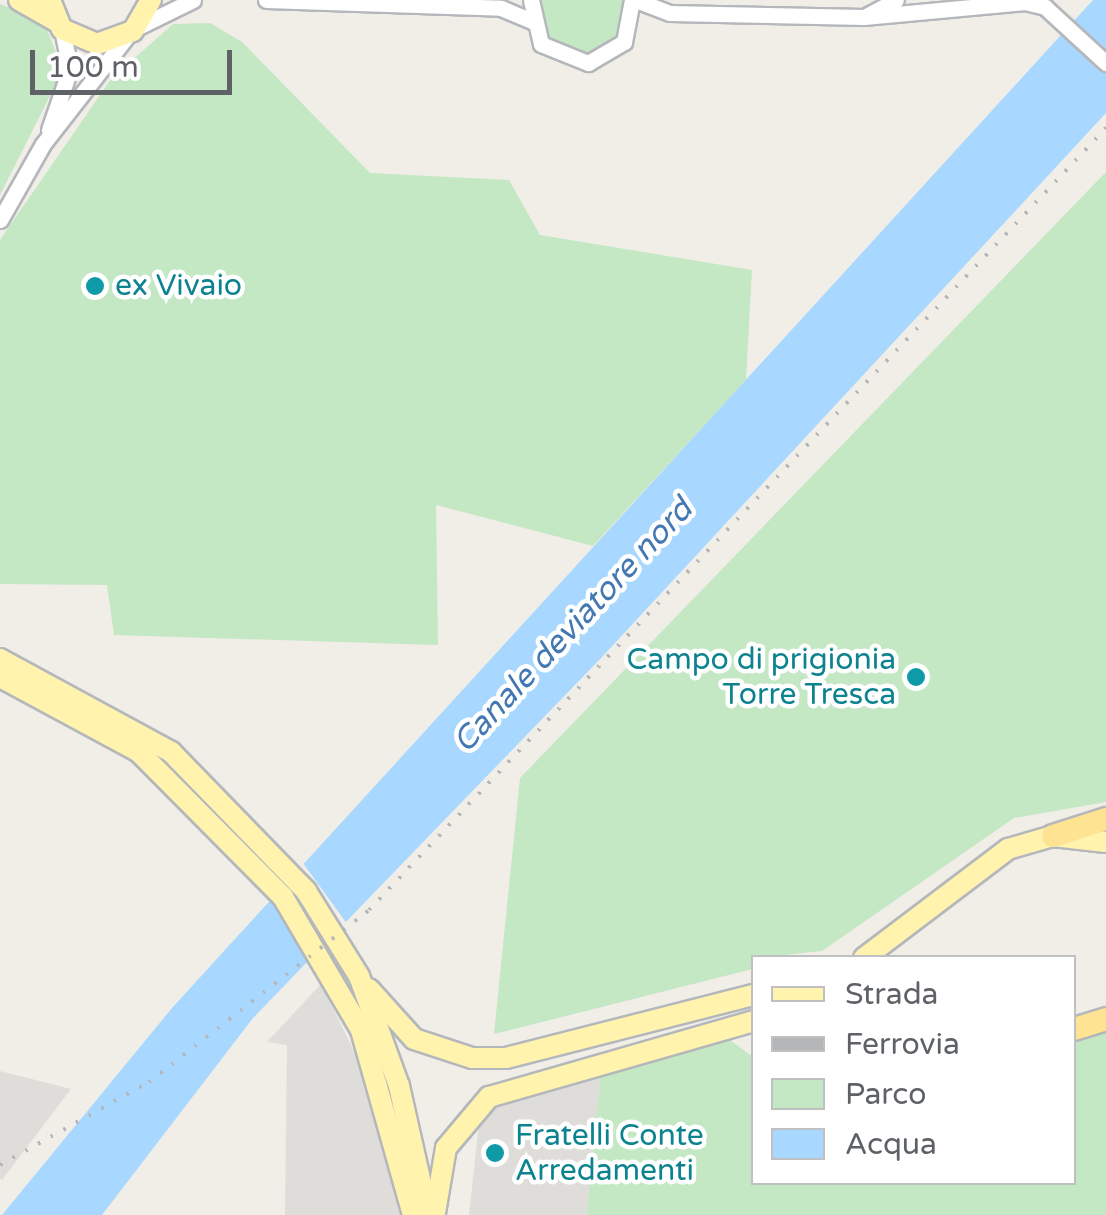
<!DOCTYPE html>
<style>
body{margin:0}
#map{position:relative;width:1106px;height:1215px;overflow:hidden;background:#f0eee7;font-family:"Varela Round",sans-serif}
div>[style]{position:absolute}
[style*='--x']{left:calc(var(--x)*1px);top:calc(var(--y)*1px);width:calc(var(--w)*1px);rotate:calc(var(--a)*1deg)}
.industrial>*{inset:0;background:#dfddd9}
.green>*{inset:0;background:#c4e7c4}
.water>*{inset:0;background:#a8d8ff}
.pier>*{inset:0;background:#f0eee7}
.roads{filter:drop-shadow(2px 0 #b4b7bb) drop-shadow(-2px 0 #b4b7bb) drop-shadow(0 2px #b4b7bb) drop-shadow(0 -2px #b4b7bb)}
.minor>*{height:15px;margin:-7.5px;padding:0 7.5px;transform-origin:7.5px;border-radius:7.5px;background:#fff}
.major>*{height:20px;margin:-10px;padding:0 10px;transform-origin:10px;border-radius:10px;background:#fff3ad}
.highway>*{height:22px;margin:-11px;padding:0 11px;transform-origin:11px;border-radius:11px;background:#fde392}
.rail>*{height:4px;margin-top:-2px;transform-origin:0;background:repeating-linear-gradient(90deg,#b5b6b7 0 2.5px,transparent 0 14.5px)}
.dots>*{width:28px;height:28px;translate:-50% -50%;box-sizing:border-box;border:5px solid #fff;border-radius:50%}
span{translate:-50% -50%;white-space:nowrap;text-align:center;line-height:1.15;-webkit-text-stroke:9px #fff;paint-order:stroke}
.culture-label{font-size:30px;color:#0d838f}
.left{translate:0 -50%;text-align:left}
.right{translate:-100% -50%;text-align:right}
.water-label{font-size:32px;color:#4378b2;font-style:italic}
.legend{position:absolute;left:751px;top:955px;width:325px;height:230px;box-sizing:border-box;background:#fff;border:2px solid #bfc0c2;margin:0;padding:12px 18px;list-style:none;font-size:30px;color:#5e6267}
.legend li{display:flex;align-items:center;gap:20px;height:50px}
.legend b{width:50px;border:2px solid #bfc0c2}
.scale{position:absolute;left:30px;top:50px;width:202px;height:45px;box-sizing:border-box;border:5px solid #5e6267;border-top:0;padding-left:12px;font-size:30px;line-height:35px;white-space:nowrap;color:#5e6267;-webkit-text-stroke:8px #fff;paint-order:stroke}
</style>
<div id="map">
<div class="industrial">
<i style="clip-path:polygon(321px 984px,368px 1079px,401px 1215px,285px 1215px,287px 1045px,267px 1042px)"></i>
<i style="clip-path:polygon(602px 1070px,587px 1215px,469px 1215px,479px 1123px,501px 1101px)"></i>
<i style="clip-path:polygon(0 1071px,71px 1089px,2px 1180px,0 1179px)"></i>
</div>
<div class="green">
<i style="clip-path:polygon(537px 0,625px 0,627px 20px,613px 45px,588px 58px,548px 44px)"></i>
<i style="clip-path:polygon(0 4px,44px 22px,63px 70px,0 195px)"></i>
<i style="clip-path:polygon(210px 23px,242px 42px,370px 173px,509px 180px,540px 235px,752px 270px,746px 380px,593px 546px,436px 505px,438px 645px,114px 635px,107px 585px,0 584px,0 240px,111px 79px,173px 24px)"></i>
<i style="clip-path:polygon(1106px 172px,1106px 802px,1014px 818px,822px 951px,754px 958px,753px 969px,494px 1034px,520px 778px)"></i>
<i style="clip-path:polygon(1106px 1026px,1106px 1215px,587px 1215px,601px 1075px,730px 1040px,753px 1057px,754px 1182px,1074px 1182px,1074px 1033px)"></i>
</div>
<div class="water">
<i style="clip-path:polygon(1093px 0,1106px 0,1106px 113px,602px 657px,253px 1018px,102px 1215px,2px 1215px,172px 1008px)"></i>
</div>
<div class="pier">
<i style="clip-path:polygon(300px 859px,350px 928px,316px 962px,270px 892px)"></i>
</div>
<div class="roads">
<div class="minor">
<i style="--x:266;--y:0;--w:235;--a:1.9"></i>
<i style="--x:501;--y:8;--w:33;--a:23"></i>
<i style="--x:531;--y:0;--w:45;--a:77.2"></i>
<i style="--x:541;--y:44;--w:51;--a:22"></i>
<i style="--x:588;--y:63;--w:42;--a:-30.3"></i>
<i style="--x:624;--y:42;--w:43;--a:-79.2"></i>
<i style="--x:636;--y:0;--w:36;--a:21"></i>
<i style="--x:670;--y:13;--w:194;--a:1.2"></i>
<i style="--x:864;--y:17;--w:162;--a:-5.3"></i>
<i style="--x:1025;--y:2;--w:21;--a:14"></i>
<i style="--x:1045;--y:7;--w:83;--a:42.6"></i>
<i style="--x:864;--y:17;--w:36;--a:-28"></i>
<i style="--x:140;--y:26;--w:59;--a:-26.1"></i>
<i style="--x:49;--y:130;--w:65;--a:-71"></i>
<i style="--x:70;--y:69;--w:41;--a:-101.3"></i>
<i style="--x:0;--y:220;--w:87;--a:-60.5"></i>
<i style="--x:43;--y:144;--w:137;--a:-52.1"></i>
</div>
<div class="major">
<i style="--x:19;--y:0;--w:43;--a:29.6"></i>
<i style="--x:50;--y:0;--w:31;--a:68"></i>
<i style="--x:62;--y:29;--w:38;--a:23"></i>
<i style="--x:97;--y:44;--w:38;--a:-20"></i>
<i style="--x:133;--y:31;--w:36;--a:-60"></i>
<i style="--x:0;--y:659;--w:195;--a:28.5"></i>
<i style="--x:171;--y:752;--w:194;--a:45.8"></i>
<i style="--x:306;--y:891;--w:100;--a:58.1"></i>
<i style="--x:359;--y:976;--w:117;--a:70"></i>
<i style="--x:399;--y:1086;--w:132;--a:77.3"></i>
<i style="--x:0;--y:677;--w:158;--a:28.3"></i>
<i style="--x:139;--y:752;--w:204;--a:45.2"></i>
<i style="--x:283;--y:897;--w:154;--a:59.6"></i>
<i style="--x:361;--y:1030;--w:192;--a:74.3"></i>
<i style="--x:864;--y:958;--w:181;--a:-37.1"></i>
<i style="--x:1008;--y:849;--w:47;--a:-16.1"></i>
<i style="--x:1053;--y:836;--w:53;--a:6.5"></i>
<i style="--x:369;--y:989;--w:67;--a:48"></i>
<i style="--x:414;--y:1039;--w:61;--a:18.1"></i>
<i style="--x:472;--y:1058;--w:34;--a:0"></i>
<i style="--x:506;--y:1058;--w:256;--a:-14.3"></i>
<i style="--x:435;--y:1213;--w:66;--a:-80.4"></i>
<i style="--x:446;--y:1148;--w:67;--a:-49.9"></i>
<i style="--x:489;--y:1097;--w:276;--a:-16"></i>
</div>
<div class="highway">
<i style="--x:1053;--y:836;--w:56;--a:-17.8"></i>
<i style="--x:1074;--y:1029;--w:34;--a:-17"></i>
</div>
</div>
<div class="rail">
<i style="--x:0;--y:1165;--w:171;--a:-29.1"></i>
<i style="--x:149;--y:1082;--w:279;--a:-38"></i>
<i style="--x:369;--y:910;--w:1075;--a:-46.7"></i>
</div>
<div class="dots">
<i style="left:95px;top:286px;background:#0f9aa8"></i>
<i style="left:916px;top:677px;background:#0f9aa8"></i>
<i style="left:495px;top:1153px;background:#0f9aa8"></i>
</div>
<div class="culture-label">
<span class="left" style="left:115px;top:286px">ex Vivaio</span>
<span class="right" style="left:896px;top:677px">Campo di prigionia<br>Torre Tresca</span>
<span class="left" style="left:515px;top:1153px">Fratelli Conte<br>Arredamenti</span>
</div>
<div class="water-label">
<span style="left:573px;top:626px;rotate:-47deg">Canale deviatore nord</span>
</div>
<ul class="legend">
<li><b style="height:12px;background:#fff3ad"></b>Strada</li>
<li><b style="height:12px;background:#b5b6b7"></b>Ferrovia</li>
<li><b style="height:28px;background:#c4e7c4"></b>Parco</li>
<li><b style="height:28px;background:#a8d8ff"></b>Acqua</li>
</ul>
<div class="scale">100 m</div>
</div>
